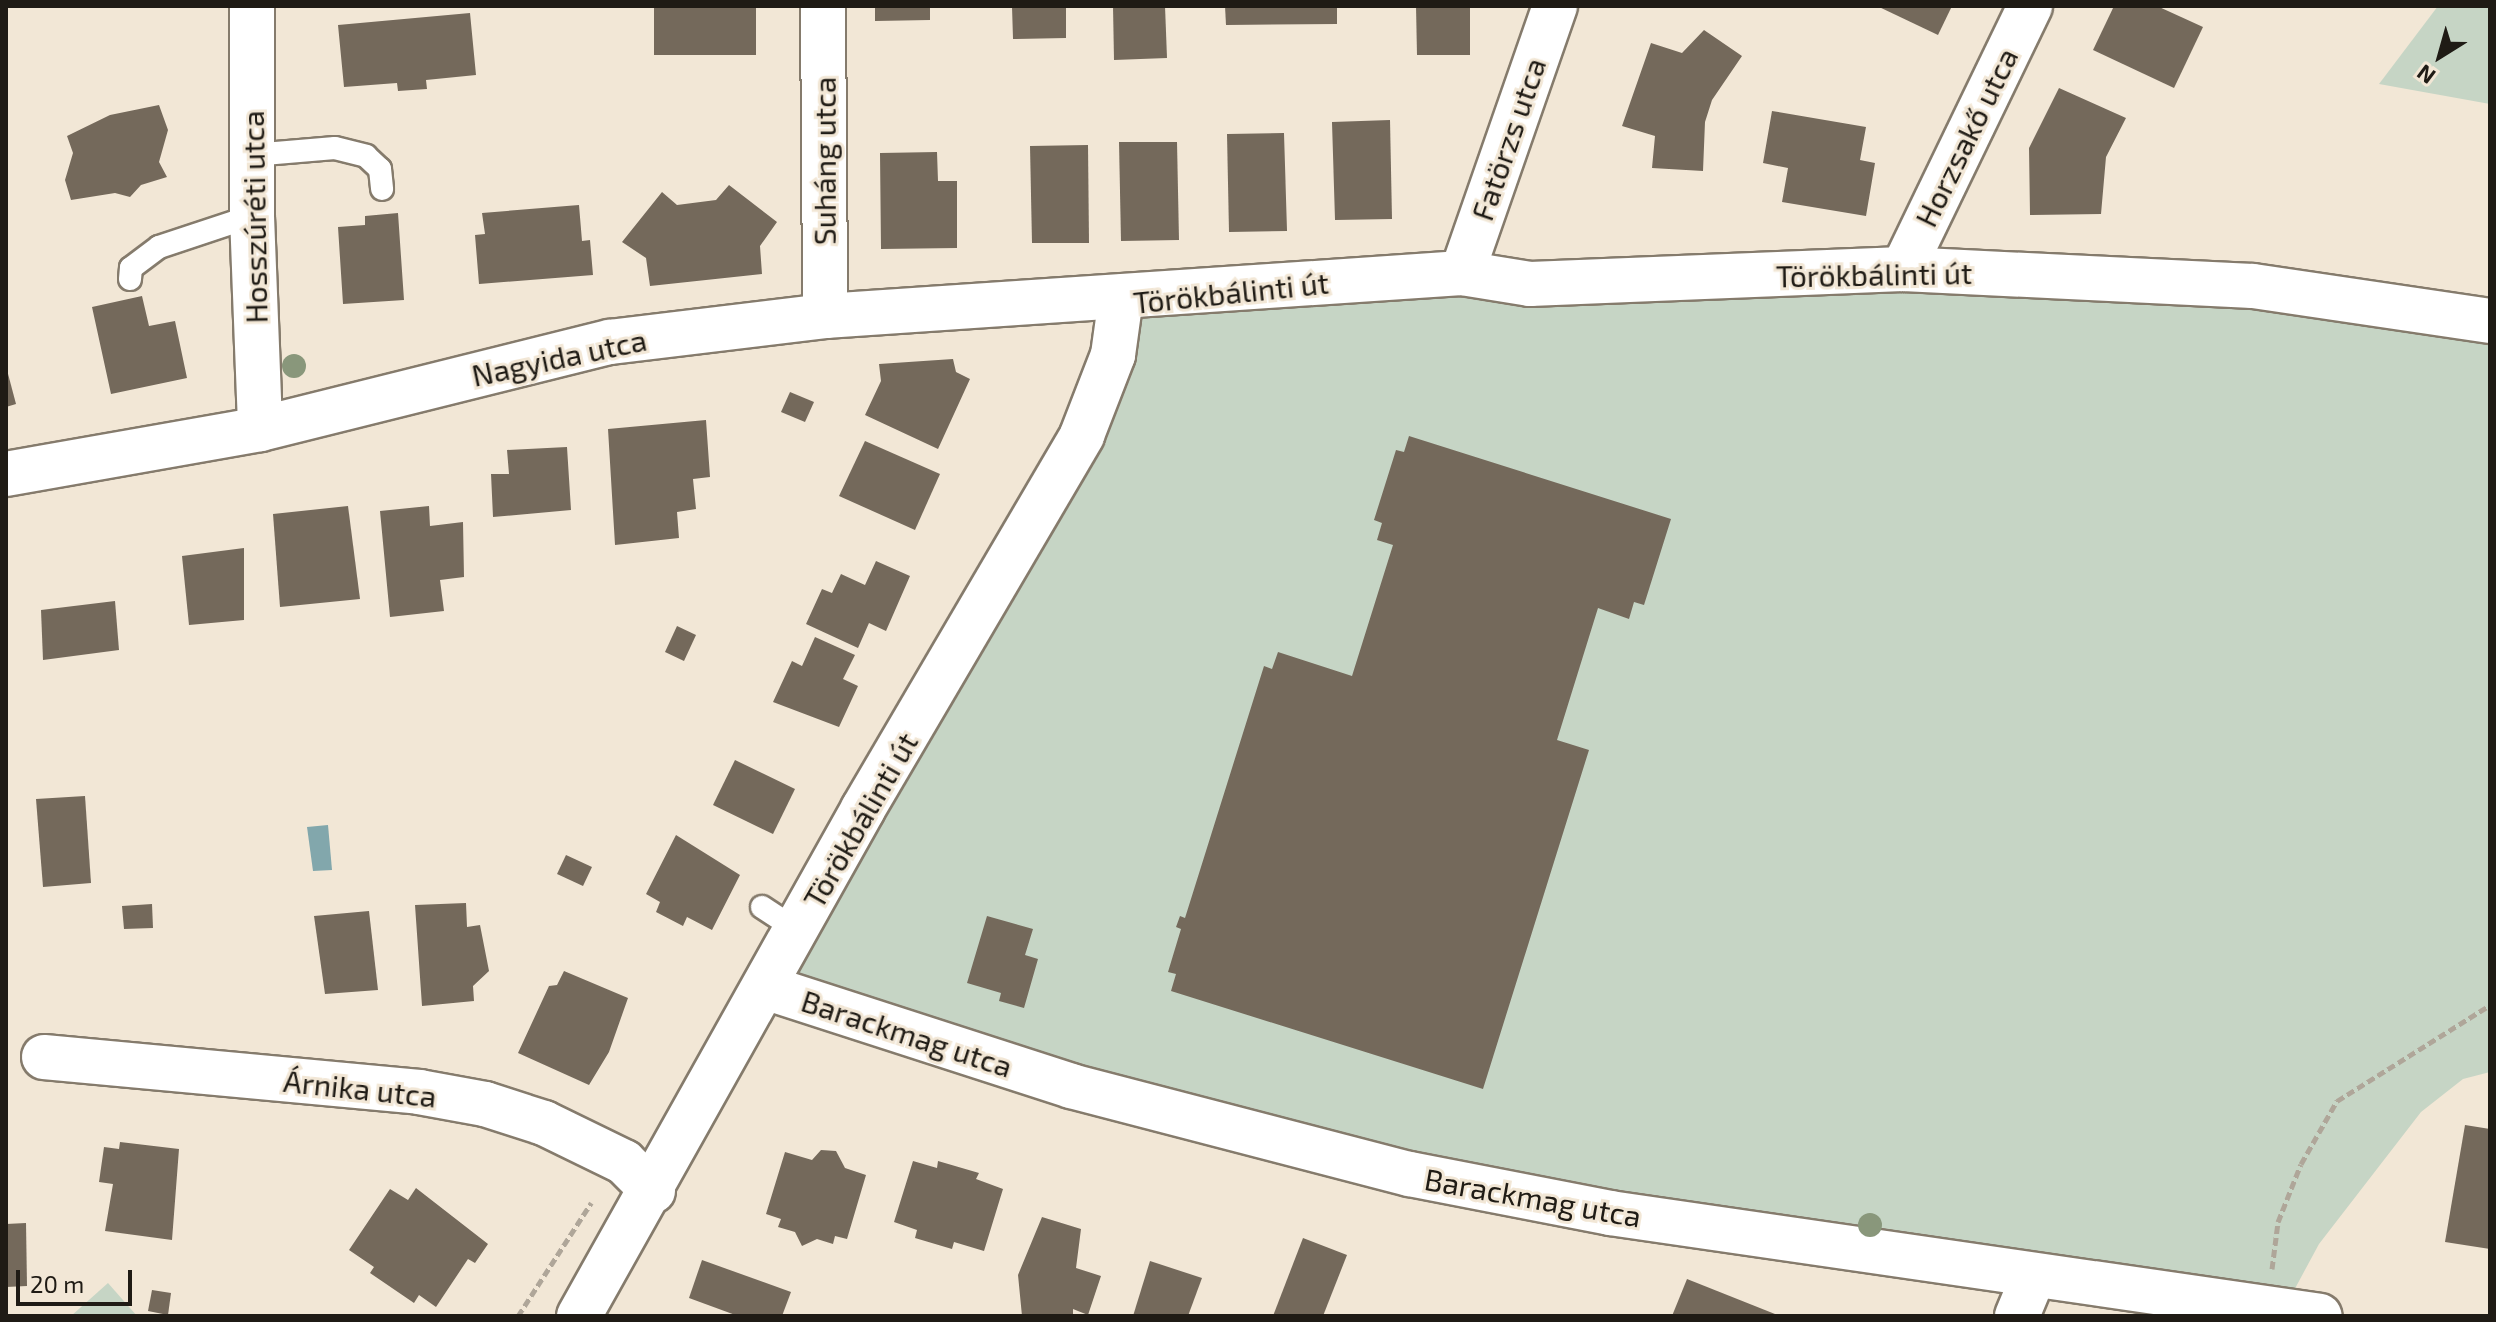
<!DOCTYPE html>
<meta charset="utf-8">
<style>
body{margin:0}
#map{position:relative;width:2496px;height:1322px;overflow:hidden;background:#f2e7d6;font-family:"Exo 2",sans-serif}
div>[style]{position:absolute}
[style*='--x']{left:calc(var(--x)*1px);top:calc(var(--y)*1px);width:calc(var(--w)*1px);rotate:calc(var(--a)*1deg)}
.green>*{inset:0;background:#c6d5c5}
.water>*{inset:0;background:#82a7ac}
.building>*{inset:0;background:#74695b}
.path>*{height:5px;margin-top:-2.5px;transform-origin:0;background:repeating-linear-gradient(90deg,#afa699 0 8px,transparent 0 12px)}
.roads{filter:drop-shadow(2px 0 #857b6c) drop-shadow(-2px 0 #857b6c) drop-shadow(0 2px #857b6c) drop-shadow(0 -2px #857b6c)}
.service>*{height:22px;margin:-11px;padding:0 11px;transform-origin:11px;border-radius:11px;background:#fff}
.minor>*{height:44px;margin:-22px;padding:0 22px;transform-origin:22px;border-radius:22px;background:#fff}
.trees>*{width:24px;height:24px;margin:-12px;border-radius:50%;background:#89977b}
span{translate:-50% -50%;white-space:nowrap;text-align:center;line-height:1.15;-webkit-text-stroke:6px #f2e7d6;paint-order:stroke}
.street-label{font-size:30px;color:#1f1b15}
.frame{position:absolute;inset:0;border:8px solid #1f1b15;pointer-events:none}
.north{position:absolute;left:2400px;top:16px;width:80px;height:80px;-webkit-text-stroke:6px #f2e7d6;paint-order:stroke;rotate:217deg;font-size:22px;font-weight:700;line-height:32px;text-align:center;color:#1f1b15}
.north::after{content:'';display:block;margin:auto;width:28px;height:36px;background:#1f1b15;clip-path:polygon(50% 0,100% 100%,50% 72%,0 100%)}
.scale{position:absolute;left:16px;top:1270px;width:116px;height:36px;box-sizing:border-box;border:4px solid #1f1b15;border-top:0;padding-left:10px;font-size:24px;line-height:28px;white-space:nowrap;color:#1f1b15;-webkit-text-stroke:6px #f2e7d6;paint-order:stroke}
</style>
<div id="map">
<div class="green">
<i style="clip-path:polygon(2438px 6px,2490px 6px,2490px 104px,2379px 84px)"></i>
<i style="clip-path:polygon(1737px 277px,2490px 321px,2490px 1072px,2463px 1079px,2421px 1112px,2319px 1244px,2285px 1307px,1610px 1213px,765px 987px,991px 595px,1121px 297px)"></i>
<i style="clip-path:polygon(108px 1283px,137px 1316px,71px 1316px)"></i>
</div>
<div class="water">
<i style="clip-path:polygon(328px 825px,332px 870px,313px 871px,307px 827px)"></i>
</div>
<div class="building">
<i style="clip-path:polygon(654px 6px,756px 6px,756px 55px,654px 55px)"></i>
<i style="clip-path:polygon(875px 6px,930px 6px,930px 20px,875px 21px)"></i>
<i style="clip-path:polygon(1012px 6px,1066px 6px,1066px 38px,1013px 39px)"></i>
<i style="clip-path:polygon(1113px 6px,1165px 6px,1167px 58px,1114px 60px)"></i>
<i style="clip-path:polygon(1225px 6px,1337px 6px,1337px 24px,1226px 25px)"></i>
<i style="clip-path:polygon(1416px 6px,1470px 6px,1470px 55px,1417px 55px)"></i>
<i style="clip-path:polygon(1877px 6px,1952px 6px,1938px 35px)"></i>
<i style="clip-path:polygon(2114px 6px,2157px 6px,2203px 27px,2174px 88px,2093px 50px)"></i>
<i style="clip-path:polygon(470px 13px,476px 75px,426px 80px,427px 89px,398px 91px,397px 83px,344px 87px,338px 25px)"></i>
<i style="clip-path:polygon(1704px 30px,1742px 56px,1712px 100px,1705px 122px,1703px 171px,1652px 168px,1655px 136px,1622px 126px,1651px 43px,1682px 53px)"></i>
<i style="clip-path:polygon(2059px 88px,2126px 118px,2106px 157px,2101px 214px,2030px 215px,2029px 148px)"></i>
<i style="clip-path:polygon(159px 105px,168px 130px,159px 162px,167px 177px,141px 185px,130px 197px,115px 193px,71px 200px,65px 180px,73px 153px,67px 136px,110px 115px)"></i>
<i style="clip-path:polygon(1772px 111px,1866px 127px,1860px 160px,1875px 163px,1866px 216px,1782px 202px,1788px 168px,1763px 163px)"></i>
<i style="clip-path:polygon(1390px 120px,1392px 219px,1335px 220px,1332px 122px)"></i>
<i style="clip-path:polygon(1284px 133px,1287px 231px,1229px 232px,1227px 134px)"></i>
<i style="clip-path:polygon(1119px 142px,1177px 142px,1179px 240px,1121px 241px)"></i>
<i style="clip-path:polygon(1088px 145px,1089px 243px,1032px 243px,1030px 146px)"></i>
<i style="clip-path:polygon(937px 152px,938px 181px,957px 181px,957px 248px,881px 249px,880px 153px)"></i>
<i style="clip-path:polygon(729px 185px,777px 222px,760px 246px,762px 274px,650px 286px,646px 258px,622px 242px,662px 192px,677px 205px,716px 200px)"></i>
<i style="clip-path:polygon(579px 205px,582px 241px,590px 240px,593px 275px,479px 284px,475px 235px,485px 234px,482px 213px)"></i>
<i style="clip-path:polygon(398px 213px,404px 300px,343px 304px,338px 227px,365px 225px,365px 216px)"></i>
<i style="clip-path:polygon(142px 296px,149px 326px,175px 321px,187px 378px,111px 394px,92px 307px)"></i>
<i style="clip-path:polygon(953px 359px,956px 372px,970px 379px,938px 449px,865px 415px,881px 381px,879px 364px)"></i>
<i style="clip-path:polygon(7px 370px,16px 404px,6px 407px,6px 371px)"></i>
<i style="clip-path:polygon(790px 392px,814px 402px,805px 422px,781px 412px)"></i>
<i style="clip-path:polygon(706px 420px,710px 477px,693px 479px,696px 509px,677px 512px,679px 538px,615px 545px,608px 429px)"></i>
<i style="clip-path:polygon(1409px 436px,1671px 519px,1644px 605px,1634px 602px,1629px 619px,1598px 608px,1557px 740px,1589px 750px,1483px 1089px,1171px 991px,1176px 974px,1168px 972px,1181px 929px,1176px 927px,1180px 916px,1185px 918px,1264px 666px,1272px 669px,1278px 652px,1352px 676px,1393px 545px,1377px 540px,1382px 523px,1374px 520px,1396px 450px,1404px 452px)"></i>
<i style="clip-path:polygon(865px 441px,940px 474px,915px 530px,839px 496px)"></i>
<i style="clip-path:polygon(567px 447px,571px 510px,493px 517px,491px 474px,509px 474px,507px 450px)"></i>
<i style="clip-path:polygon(348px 506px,360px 599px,280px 607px,273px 514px)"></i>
<i style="clip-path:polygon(429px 506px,430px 526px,463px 522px,464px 577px,440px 580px,444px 611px,390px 617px,380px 511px)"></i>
<i style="clip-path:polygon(244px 548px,244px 620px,189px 625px,182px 556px)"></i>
<i style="clip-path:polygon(876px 561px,910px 576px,886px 631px,869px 623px,858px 648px,806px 624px,822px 589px,832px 593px,841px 574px,865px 585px)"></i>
<i style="clip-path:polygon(115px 601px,119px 650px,43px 660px,41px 610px)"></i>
<i style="clip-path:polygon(677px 626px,696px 635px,684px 661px,665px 652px)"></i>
<i style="clip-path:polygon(815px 637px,855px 655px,843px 679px,858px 686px,839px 727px,773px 702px,792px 661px,802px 666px)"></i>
<i style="clip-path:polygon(735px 760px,795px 789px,773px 834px,713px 805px)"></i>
<i style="clip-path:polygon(85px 796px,91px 883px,43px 887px,36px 799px)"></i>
<i style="clip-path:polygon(676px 835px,740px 875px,712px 930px,687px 917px,683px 926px,656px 912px,660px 902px,646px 894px)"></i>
<i style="clip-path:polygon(566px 855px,592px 867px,583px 886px,557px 874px)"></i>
<i style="clip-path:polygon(466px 903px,467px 927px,480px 925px,489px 971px,473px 986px,474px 1001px,422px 1006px,415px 905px)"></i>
<i style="clip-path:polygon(152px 904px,153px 928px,124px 929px,122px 906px)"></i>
<i style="clip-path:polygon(369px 911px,378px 990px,325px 994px,314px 916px)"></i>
<i style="clip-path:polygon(987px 916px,1033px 929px,1025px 955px,1038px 959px,1024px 1008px,999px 1001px,1001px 993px,967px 983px)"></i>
<i style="clip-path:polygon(564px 971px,628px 998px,609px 1052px,589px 1085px,518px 1053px,549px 986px,557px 985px)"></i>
<i style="clip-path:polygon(2465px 1125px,2490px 1129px,2490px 1249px,2445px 1242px)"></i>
<i style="clip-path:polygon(120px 1142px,179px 1149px,172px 1240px,105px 1231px,113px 1184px,99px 1182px,104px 1147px,119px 1149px)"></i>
<i style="clip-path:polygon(821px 1150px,836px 1151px,845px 1168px,866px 1175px,847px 1239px,835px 1236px,833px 1244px,817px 1239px,802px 1246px,795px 1232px,778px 1227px,781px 1219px,766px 1214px,785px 1152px,812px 1160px)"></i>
<i style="clip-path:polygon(913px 1161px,937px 1168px,938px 1161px,979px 1173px,976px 1179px,1003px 1189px,984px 1251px,954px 1242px,952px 1249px,915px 1238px,917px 1230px,894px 1222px)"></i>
<i style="clip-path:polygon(416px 1188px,488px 1244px,475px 1263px,468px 1259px,436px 1307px,419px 1295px,414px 1303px,370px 1273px,374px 1267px,349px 1250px,390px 1189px,408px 1200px)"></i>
<i style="clip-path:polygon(1042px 1217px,1081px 1229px,1076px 1268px,1101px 1276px,1088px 1315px,1073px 1309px,1073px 1314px,1022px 1316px,1018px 1275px)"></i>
<i style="clip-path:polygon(26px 1223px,27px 1286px,6px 1287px,6px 1224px)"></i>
<i style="clip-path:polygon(1303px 1238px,1347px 1255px,1323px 1316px,1273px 1316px)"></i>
<i style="clip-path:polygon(702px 1260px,791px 1292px,782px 1316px,738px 1316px,689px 1298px)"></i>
<i style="clip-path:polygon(1150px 1261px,1202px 1278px,1188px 1316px,1133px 1316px)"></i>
<i style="clip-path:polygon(1687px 1279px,1780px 1316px,1672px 1316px)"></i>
<i style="clip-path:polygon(152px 1290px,171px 1293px,168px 1315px,148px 1311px)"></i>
</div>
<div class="path">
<i style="--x:2272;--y:1269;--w:47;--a:-82.7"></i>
<i style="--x:2278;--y:1222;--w:62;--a:-68.4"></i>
<i style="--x:2301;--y:1164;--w:73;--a:-60.3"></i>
<i style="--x:2337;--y:1101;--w:181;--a:-32.1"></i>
<i style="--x:518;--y:1316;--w:135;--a:-57.1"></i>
</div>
<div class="roads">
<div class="service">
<i style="--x:252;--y:155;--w:83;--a:-4.8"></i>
<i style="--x:335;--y:148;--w:32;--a:14"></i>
<i style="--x:366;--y:156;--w:19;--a:43"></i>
<i style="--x:380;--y:169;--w:20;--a:84"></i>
<i style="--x:130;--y:279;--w:11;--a:-85"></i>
<i style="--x:131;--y:268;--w:35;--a:-37"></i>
<i style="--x:159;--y:247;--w:98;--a:-18.4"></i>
<i style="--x:762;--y:907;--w:42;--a:33.3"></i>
</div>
<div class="minor">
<i style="--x:252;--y:6;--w:210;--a:90"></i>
<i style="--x:252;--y:216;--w:213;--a:87.8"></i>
<i style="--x:823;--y:6;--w:310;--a:89.6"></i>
<i style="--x:1903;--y:269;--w:292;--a:-64.2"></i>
<i style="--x:1462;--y:273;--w:283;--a:-70.8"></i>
<i style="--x:6;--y:474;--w:258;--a:-10"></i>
<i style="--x:260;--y:429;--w:361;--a:-14"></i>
<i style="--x:610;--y:342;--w:217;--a:-6.9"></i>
<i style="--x:825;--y:316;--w:638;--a:-3.86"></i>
<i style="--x:1462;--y:273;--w:69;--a:9.2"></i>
<i style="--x:1530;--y:284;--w:373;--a:-2.3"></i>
<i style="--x:1903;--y:269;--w:350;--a:2.8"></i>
<i style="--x:2253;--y:286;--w:240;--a:8.4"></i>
<i style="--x:765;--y:987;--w:322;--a:17.9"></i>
<i style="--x:1071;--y:1086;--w:350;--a:14.6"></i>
<i style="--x:1410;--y:1174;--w:204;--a:11"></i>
<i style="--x:1610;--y:1213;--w:717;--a:8.25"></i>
<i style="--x:44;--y:1057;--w:377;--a:5.3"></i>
<i style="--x:419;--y:1092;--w:67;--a:10.3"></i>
<i style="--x:485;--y:1104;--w:62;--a:17.9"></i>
<i style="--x:544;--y:1123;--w:89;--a:26"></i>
<i style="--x:624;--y:1162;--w:41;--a:45"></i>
<i style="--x:579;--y:1316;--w:581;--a:-60.74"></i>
<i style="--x:863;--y:809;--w:433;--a:-59.6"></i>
<i style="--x:1082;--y:435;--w:86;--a:-68.8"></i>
<i style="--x:1113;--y:355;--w:59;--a:-82.1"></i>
<i style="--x:2017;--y:1316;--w:44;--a:-67.5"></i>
</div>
</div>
<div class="trees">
<i style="left:294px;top:366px"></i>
<i style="left:1870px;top:1225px"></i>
</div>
<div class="street-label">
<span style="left:1966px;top:137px;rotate:-64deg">Horzsakő utca</span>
<span style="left:1508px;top:139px;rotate:-71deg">Fatörzs utca</span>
<span style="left:824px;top:161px;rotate:-90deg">Suháng utca</span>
<span style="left:254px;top:217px;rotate:-91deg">Hosszúréti utca</span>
<span style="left:1874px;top:274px;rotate:-1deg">Törökbálinti út</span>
<span style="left:1231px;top:292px;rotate:-6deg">Törökbálinti út</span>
<span style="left:559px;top:357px;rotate:-12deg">Nagyida utca</span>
<span style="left:860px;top:820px;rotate:-60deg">Törökbálinti út</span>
<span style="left:907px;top:1033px;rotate:18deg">Barackmag utca</span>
<span style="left:360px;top:1088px;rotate:6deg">Árnika utca</span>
<span style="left:1533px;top:1197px;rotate:10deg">Barackmag utca</span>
</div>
<div class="frame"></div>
<div class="north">N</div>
<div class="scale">20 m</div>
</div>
